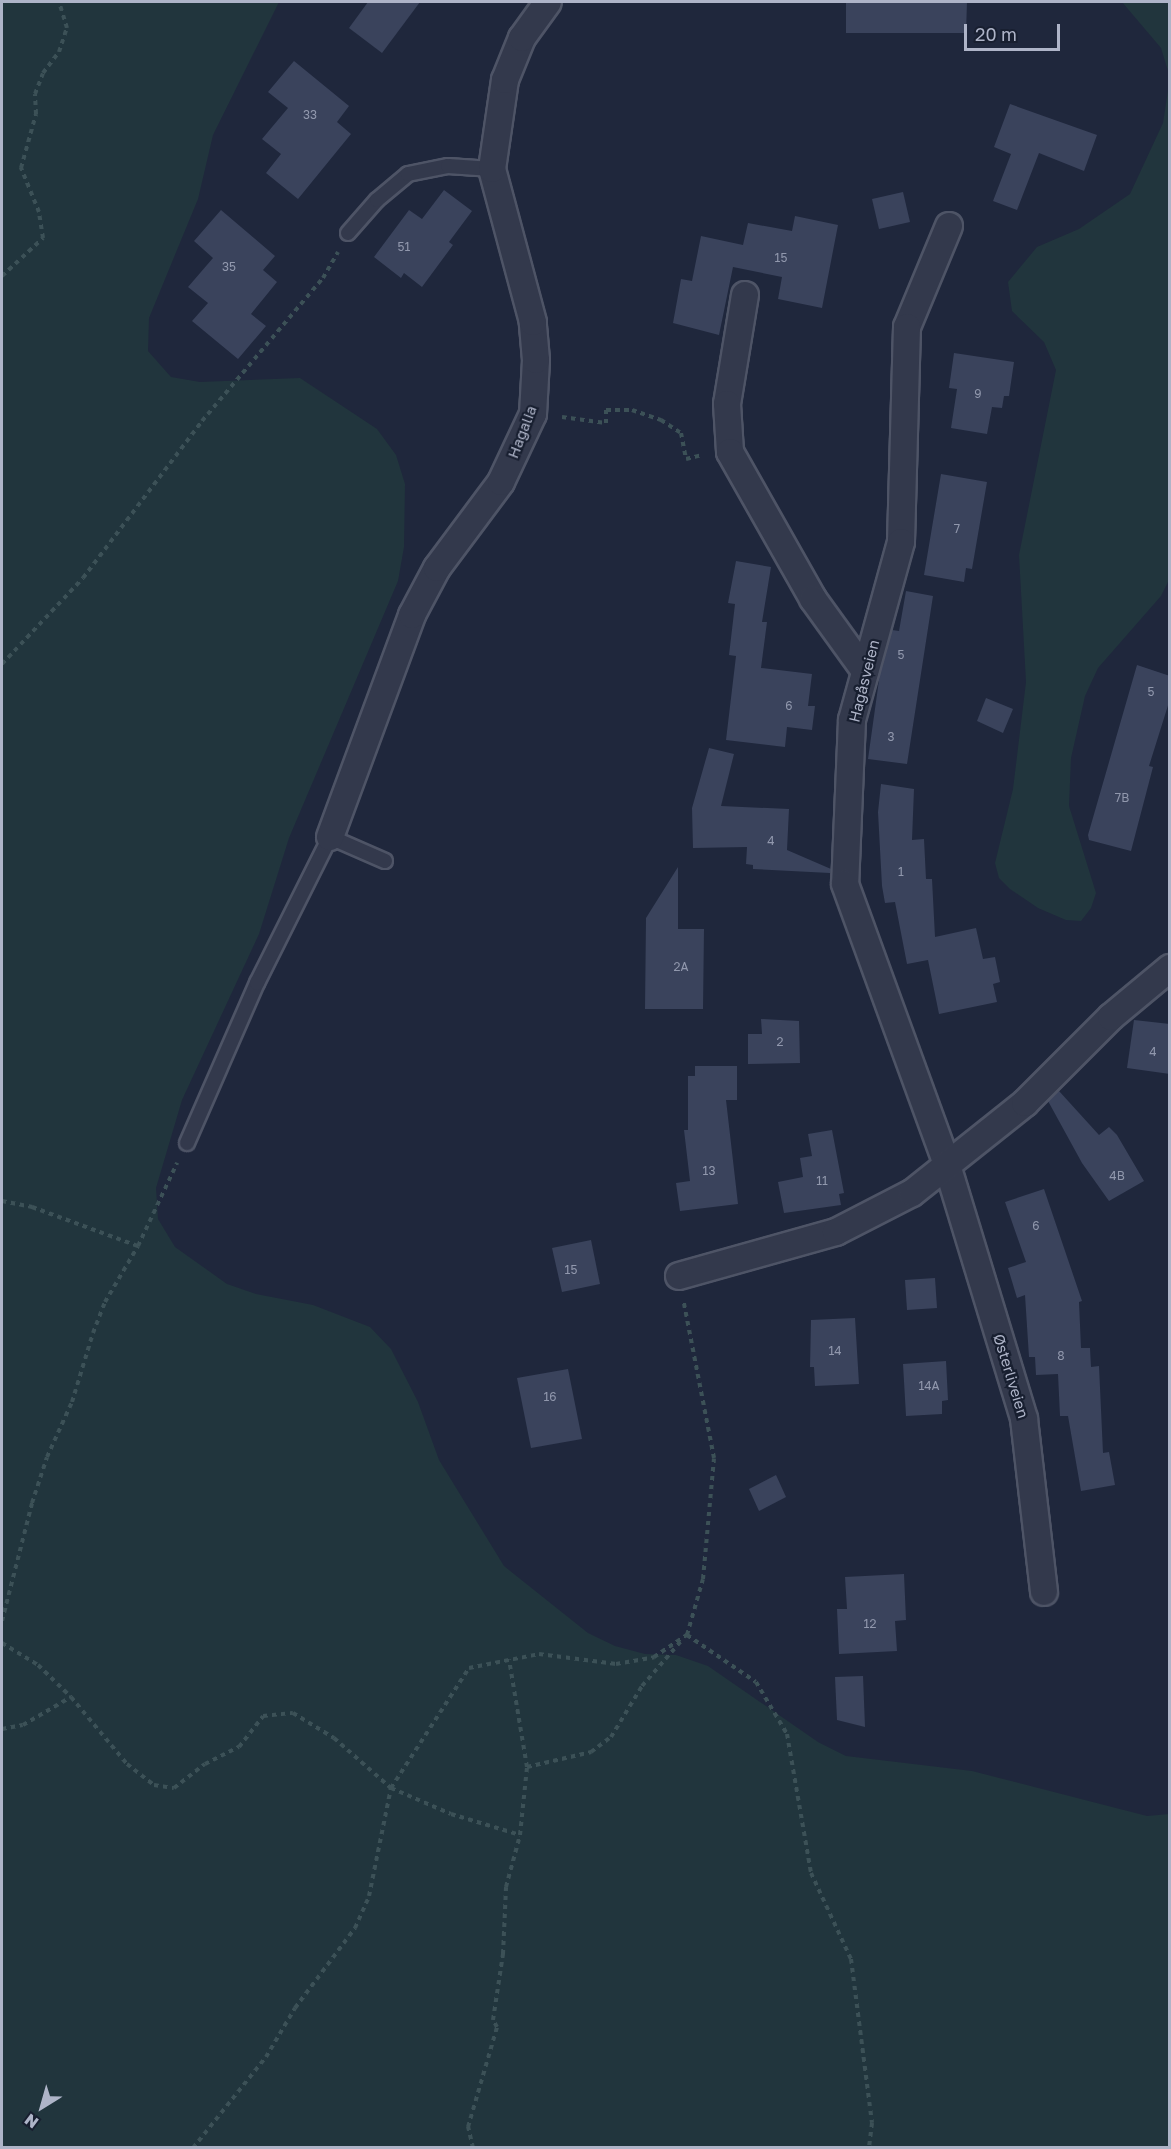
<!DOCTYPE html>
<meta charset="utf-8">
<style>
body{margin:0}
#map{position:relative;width:1171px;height:2149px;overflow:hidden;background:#1f273c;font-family:"Golos Text",sans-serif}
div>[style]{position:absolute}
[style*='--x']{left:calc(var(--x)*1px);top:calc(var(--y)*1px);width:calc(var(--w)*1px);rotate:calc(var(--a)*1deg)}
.green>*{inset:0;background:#21353d}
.building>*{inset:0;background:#3a435c}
.path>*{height:4px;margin-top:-2px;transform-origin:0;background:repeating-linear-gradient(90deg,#3c5157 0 4.5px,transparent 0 9px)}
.roads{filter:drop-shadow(2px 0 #4e5466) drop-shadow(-2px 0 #4e5466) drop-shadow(0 2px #4e5466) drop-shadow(0 -2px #4e5466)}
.lane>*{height:14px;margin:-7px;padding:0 7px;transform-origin:7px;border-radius:7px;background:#33394c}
.street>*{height:26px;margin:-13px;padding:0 13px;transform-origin:13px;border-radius:13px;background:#33394c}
span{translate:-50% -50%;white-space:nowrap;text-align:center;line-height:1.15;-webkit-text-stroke:4.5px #181f30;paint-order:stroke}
.number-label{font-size:12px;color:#9198ad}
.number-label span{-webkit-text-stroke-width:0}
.street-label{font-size:15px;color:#aeb4c8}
.frame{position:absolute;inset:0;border:3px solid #aeb4c8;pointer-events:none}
.north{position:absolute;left:12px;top:2077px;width:60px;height:60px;-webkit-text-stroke:4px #181f30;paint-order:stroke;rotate:217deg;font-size:16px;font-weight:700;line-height:24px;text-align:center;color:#aeb4c8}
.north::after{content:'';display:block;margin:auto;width:21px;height:27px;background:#aeb4c8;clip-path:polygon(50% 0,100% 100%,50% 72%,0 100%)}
.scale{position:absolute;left:964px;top:24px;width:96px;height:27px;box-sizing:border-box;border:3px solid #aeb4c8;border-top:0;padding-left:8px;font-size:18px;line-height:21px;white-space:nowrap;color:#aeb4c8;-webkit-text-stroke:4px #181f30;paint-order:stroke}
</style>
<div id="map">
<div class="green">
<i style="clip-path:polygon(2px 2px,279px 2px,213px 135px,198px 199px,149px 318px,148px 351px,171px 377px,200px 382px,300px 378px,377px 429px,396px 455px,405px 484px,404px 547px,398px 581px,289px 838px,259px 934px,182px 1100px,156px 1188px,158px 1219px,175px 1247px,227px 1284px,256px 1294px,313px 1305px,370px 1327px,391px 1349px,418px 1402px,439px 1460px,504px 1566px,588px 1633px,615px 1646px,645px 1654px,676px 1655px,708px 1666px,818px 1742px,846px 1756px,972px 1771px,1147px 1816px,1169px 1814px,1169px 2147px,2px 2147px)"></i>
<i style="clip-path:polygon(1122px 2px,1169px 2px,1169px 74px,1161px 48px)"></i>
<i style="clip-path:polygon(1169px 84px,1169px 580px,1161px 596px,1098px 668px,1085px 696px,1071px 758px,1069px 806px,1096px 893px,1091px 908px,1081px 921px,1066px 920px,1038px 908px,1010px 889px,999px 878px,995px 863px,1013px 789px,1026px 682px,1019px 555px,1056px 370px,1044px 342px,1012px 311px,1008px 282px,1037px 247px,1079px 229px,1130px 194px,1163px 123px)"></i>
</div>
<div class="building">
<i style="clip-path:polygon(368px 2px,420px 2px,382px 53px,349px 28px)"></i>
<i style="clip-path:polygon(846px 2px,967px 2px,966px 33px,846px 33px)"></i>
<i style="clip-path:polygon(294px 61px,349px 106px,337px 122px,351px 134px,298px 199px,266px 173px,281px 154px,262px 139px,288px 108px,268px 92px)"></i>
<i style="clip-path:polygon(1010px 104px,1097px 135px,1084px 171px,1039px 153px,1017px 210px,993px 201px,1011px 154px,994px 147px)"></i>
<i style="clip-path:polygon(444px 190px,472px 211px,449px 242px,453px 245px,422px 287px,404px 273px,401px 278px,374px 257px,409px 210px,422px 219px)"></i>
<i style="clip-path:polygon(903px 192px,910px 222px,879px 229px,872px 199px)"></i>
<i style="clip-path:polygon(221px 210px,275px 256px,263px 270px,277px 282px,251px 314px,266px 326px,238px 359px,192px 321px,208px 303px,188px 287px,213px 258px,194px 241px)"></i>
<i style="clip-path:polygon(795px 216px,838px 225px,822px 308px,778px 299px,782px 277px,733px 267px,719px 335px,673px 323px,681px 279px,692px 281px,701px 236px,743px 245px,748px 223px,792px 231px)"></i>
<i style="clip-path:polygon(954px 353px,1014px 362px,1009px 396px,1004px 396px,1002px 408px,992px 407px,987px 434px,951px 428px,957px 389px,949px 388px)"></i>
<i style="clip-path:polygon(941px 474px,987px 482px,972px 569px,966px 568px,964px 582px,924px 575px)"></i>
<i style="clip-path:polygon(736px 561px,771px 567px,762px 622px,767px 622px,761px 668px,812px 674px,808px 706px,815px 706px,812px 730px,787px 727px,785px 747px,726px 740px,736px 656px,729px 655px,735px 604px,728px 603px)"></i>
<i style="clip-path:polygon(906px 591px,933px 596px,907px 764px,868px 759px,880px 673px,892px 630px,899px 631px)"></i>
<i style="clip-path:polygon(1137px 665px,1170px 676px,1170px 699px,1149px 766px,1153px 767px,1131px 851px,1089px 840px,1088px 835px)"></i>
<i style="clip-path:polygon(986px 698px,1013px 709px,1003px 733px,977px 721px)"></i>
<i style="clip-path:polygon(709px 748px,734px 754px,721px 806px,789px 809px,787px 850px,831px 869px,830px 873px,753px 869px,753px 865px,746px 864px,747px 847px,693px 848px,692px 808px)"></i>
<i style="clip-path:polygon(881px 784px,914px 789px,912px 840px,924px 839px,926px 879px,932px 879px,935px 937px,976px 928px,983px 959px,995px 957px,1000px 982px,993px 984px,997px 1002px,939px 1014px,928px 960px,907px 964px,895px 902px,885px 903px,882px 886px,878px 812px)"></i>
<i style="clip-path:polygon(678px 867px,678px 929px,704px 929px,703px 1009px,645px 1009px,646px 918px)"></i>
<i style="clip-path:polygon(761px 1019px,799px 1021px,800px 1063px,748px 1064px,748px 1034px,762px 1034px)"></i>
<i style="clip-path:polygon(1134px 1020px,1170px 1024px,1170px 1074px,1127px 1068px)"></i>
<i style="clip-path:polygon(695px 1066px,737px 1066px,737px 1100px,726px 1100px,738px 1204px,680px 1211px,676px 1183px,690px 1181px,684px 1130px,688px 1130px,688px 1076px,695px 1076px)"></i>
<i style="clip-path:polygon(1059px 1091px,1099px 1135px,1109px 1127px,1117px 1135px,1144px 1181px,1109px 1201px,1082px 1163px,1048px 1101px)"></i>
<i style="clip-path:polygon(832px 1130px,844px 1193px,839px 1194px,841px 1205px,784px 1213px,778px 1182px,803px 1177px,800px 1158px,812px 1156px,808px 1134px)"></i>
<i style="clip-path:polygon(1044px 1189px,1082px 1301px,1079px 1302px,1081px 1348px,1090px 1348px,1091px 1367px,1099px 1366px,1103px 1453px,1109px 1452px,1115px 1485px,1081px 1491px,1068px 1416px,1060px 1416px,1058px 1374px,1036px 1375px,1035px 1357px,1029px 1357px,1025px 1295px,1017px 1298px,1008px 1268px,1026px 1262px,1005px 1202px)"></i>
<i style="clip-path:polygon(591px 1240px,600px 1284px,562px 1292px,552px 1248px)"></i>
<i style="clip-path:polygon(935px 1278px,937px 1308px,907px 1310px,905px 1280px)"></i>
<i style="clip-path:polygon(855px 1318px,859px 1384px,815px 1386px,814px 1367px,810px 1367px,811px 1320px)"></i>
<i style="clip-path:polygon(946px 1361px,948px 1400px,942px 1401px,942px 1414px,906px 1416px,903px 1364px)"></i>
<i style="clip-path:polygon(568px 1369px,582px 1439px,531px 1448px,517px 1378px)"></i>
<i style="clip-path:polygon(776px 1475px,786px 1497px,759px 1511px,749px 1489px)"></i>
<i style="clip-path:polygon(904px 1574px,906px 1620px,895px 1621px,897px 1651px,839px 1654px,837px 1609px,847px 1609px,845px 1577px)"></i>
<i style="clip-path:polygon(863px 1676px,865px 1727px,837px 1720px,835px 1677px)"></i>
</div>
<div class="path">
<i style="--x:2;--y:276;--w:56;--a:-42.8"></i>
<i style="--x:43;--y:238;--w:26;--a:-99"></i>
<i style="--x:39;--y:212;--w:48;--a:-112.2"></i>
<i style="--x:21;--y:168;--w:56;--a:-74.5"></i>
<i style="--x:36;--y:114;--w:20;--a:-93"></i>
<i style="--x:35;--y:94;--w:22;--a:-69"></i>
<i style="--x:43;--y:73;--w:26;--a:-53"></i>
<i style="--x:59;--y:52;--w:25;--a:-72"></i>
<i style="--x:67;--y:28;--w:27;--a:-107"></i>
<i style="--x:562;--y:417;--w:44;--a:7.8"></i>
<i style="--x:606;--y:423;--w:13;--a:-90"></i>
<i style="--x:606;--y:410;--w:26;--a:0"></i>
<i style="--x:632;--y:410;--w:31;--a:19"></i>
<i style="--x:661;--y:420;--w:24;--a:33"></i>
<i style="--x:681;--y:433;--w:26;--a:79"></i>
<i style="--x:686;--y:459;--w:16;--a:-14"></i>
<i style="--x:2;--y:664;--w:118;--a:-46.7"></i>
<i style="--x:83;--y:578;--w:197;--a:-52.8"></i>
<i style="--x:202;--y:421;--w:187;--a:-49.8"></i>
<i style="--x:323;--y:278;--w:30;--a:-60"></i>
<i style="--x:2;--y:1201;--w:31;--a:11"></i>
<i style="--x:32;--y:1207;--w:113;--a:20.2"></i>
<i style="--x:2;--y:1621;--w:122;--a:-75.7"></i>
<i style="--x:32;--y:1503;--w:48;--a:-71.9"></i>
<i style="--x:47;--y:1457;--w:60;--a:-65.6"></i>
<i style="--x:72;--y:1402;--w:72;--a:-73.1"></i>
<i style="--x:93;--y:1333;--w:33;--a:-69"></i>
<i style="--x:105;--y:1302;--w:65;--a:-59.5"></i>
<i style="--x:138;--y:1246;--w:92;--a:-64.8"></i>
<i style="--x:687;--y:1635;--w:83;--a:34.3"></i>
<i style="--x:756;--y:1682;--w:61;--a:59.2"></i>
<i style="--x:787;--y:1734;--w:141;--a:80.2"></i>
<i style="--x:811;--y:1873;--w:95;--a:65.1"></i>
<i style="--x:851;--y:1959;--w:165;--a:82.7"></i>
<i style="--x:872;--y:2123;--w:25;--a:97"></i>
<i style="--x:2;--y:1643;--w:42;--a:31.4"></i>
<i style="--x:38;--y:1665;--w:46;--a:44.1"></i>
<i style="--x:71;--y:1697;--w:87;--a:50.1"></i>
<i style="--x:127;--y:1764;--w:34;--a:38"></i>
<i style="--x:154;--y:1785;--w:20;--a:9"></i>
<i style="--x:174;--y:1788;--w:39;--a:-38"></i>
<i style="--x:205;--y:1764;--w:38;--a:-27"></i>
<i style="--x:239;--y:1747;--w:39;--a:-52"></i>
<i style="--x:263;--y:1716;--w:30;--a:-6"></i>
<i style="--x:293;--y:1713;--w:48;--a:31.4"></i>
<i style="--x:334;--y:1738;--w:76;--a:41.3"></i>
<i style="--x:391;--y:1788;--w:65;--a:23.4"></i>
<i style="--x:451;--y:1814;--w:72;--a:16.9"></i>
<i style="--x:2;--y:1729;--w:21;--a:-11"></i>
<i style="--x:23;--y:1725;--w:56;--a:-30.3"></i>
<i style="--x:527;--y:1767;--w:66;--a:-13.2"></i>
<i style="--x:591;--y:1752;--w:25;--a:-37"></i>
<i style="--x:611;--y:1737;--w:60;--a:-58.7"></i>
<i style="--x:642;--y:1686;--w:61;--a:-49"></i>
<i style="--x:193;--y:2148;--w:117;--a:-51.3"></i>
<i style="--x:266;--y:2057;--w:57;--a:-59.4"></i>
<i style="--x:295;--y:2008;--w:100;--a:-53.1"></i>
<i style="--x:355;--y:1928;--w:35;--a:-66"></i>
<i style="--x:369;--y:1896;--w:110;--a:-78.5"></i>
<i style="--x:391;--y:1788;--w:143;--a:-57"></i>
<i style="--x:469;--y:1668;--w:71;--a:-11.3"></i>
<i style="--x:539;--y:1654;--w:78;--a:7.4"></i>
<i style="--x:616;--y:1664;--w:39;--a:-10"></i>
<i style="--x:654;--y:1657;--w:40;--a:-34"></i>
<i style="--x:687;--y:1635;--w:58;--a:-74.1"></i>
<i style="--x:703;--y:1579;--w:121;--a:-84.8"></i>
<i style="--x:714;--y:1458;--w:158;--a:-101"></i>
<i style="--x:473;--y:2148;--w:22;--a:-103"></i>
<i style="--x:468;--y:2127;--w:104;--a:-73.8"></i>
<i style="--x:497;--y:2027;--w:8;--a:-120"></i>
<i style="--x:493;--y:2020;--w:67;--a:-81.4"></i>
<i style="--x:503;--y:1954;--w:67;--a:-87.4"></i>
<i style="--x:506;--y:1887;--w:54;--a:-74.9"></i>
<i style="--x:520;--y:1835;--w:68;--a:-84.1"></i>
<i style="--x:527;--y:1767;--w:109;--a:-99.5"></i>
</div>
<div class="roads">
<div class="lane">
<i style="--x:348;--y:233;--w:44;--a:-48.7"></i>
<i style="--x:377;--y:200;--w:40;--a:-40"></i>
<i style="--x:408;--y:174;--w:41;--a:-11.3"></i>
<i style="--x:448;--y:166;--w:44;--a:3.9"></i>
<i style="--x:187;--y:1143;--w:175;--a:-66.4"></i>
<i style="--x:257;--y:983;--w:163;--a:-63.4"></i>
<i style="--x:330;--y:837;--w:60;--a:23.6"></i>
</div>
<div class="street">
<i style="--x:949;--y:226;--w:109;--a:112.6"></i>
<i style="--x:907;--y:327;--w:215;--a:91.6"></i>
<i style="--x:901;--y:542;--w:185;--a:105.4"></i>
<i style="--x:852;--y:720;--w:164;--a:92.4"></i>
<i style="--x:845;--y:884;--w:299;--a:70"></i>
<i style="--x:947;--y:1165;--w:265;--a:73.1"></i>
<i style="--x:1024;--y:1419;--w:174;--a:83.4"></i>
<i style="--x:745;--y:295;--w:110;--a:99.4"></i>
<i style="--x:727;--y:404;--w:48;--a:86.4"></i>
<i style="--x:730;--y:452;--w:169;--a:60.5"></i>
<i style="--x:813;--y:599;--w:89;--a:54.2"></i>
<i style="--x:330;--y:837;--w:237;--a:-69.7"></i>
<i style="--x:412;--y:615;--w:53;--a:-62"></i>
<i style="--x:437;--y:568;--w:107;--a:-53.3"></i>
<i style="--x:501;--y:482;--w:75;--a:-64.8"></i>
<i style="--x:533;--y:414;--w:54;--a:-86.8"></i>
<i style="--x:536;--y:360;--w:38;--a:-95"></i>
<i style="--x:533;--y:322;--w:158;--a:-105"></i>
<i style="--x:492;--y:169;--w:90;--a:-81.7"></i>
<i style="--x:505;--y:80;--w:45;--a:-68"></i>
<i style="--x:522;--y:38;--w:44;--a:-54.2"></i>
<i style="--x:679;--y:1276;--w:163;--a:-15.7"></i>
<i style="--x:836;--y:1232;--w:85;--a:-27.2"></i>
<i style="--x:912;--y:1193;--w:144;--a:-38.5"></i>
<i style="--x:1025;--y:1103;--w:122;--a:-45"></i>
<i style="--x:1111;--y:1017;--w:77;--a:-39.7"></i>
</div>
</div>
<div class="number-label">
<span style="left:310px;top:115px">33</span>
<span style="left:404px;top:247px">51</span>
<span style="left:781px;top:258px">15</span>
<span style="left:229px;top:267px">35</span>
<span style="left:978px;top:394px">9</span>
<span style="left:957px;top:529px">7</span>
<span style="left:901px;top:655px">5</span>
<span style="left:1151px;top:692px">5</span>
<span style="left:789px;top:706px">6</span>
<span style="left:891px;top:737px">3</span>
<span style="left:1122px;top:798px">7B</span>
<span style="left:771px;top:841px">4</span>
<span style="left:901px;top:872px">1</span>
<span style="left:681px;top:967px">2A</span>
<span style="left:780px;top:1042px">2</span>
<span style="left:1153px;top:1052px">4</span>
<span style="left:709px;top:1171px">13</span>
<span style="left:1117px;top:1176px">4B</span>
<span style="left:822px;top:1181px">11</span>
<span style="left:1036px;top:1226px">6</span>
<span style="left:571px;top:1270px">15</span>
<span style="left:835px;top:1351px">14</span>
<span style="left:1061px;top:1356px">8</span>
<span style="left:929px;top:1386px">14A</span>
<span style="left:550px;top:1397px">16</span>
<span style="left:870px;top:1624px">12</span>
</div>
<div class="street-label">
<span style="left:522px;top:432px;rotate:-69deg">Hagalia</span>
<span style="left:864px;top:681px;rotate:-76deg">Hagåsveien</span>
<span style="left:1011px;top:1376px;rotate:73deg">Østerliveien</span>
</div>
<div class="frame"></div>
<div class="north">N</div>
<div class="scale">20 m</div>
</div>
